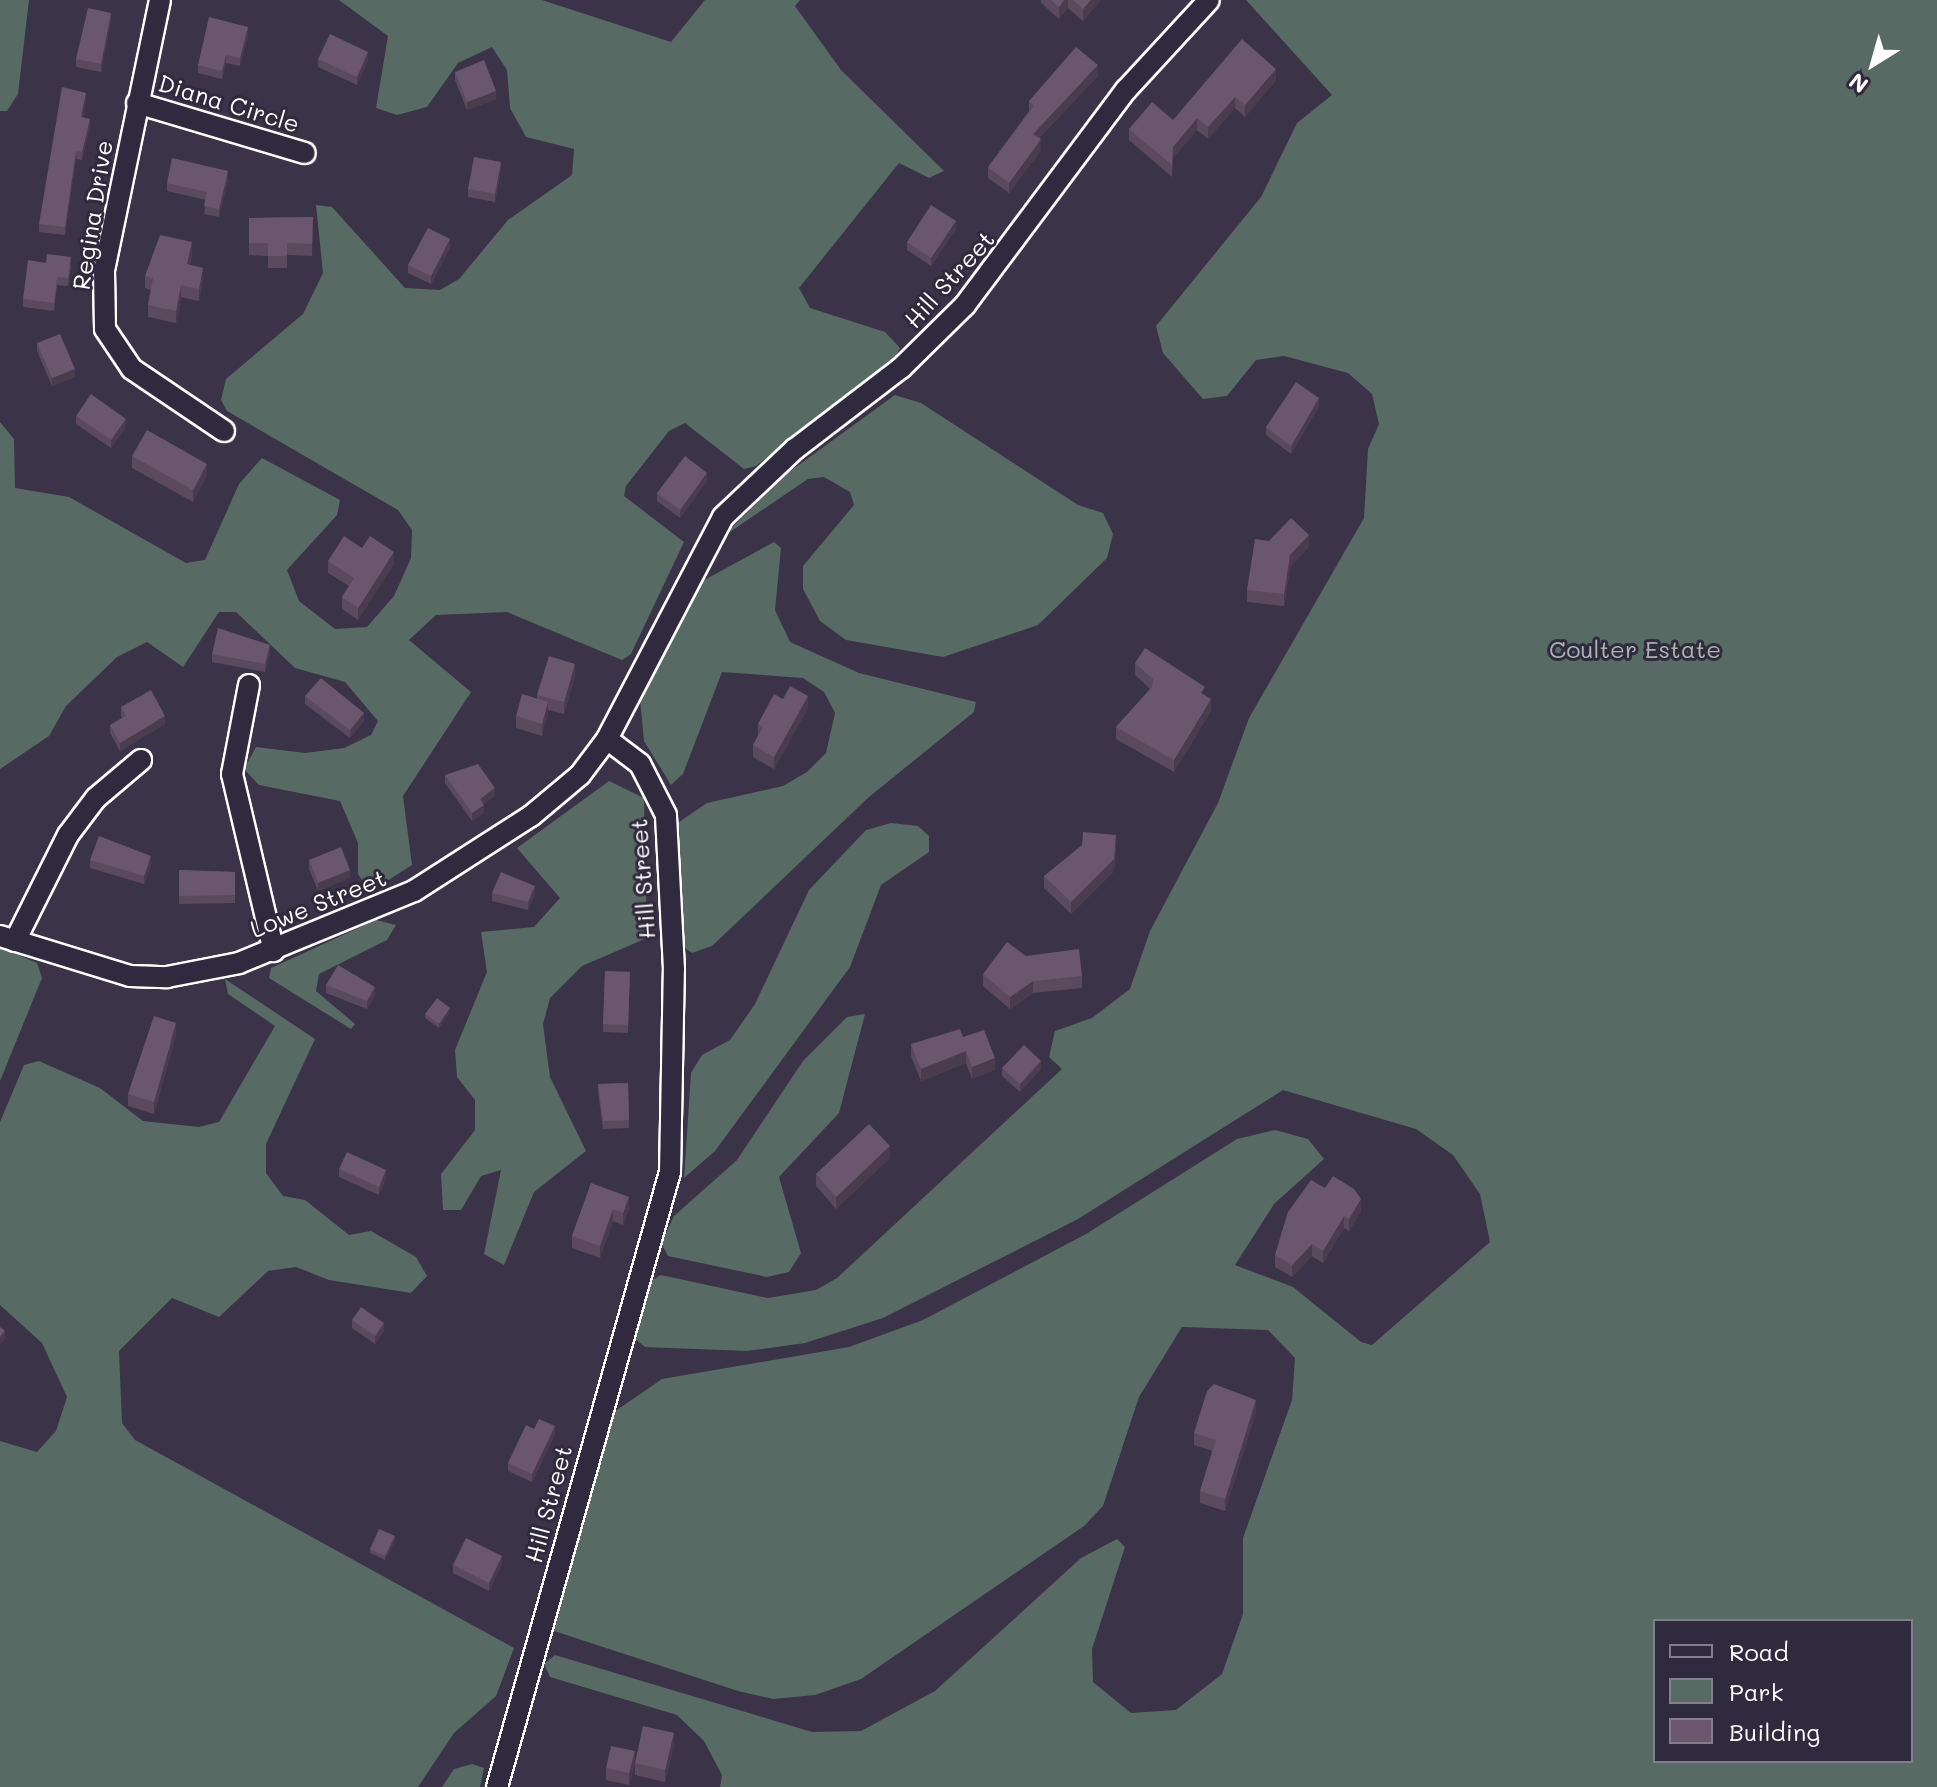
<!DOCTYPE html>
<style>
body{margin:0}
#map{position:relative;width:1937px;height:1787px;overflow:hidden;background:#3b3347;font-family:Mali,sans-serif}
div>[style]{position:absolute}
[style*='--x']{left:calc(var(--x)*1px);top:calc(var(--y)*1px);width:calc(var(--w)*1px);rotate:calc(var(--a)*1deg)}
.green>*{inset:0;background:#576a63}
.roads{filter:drop-shadow(2px 0 #fff) drop-shadow(-2px 0 #fff) drop-shadow(0 2px #fff) drop-shadow(0 -2px #fff)}
.minor>*{height:20px;margin:-10px;padding:0 10px;transform-origin:10px;border-radius:10px;background:#2f2a3d}
.wall>*{inset:0;background:#5b4a5e}
.shaded-wall>*{inset:0;background:#4a3c4c}
.building>*{inset:0;background:#6a566d}
span{translate:-50% -50%;white-space:nowrap;text-align:center;line-height:1.15;-webkit-text-stroke:6px #2f2a3d;paint-order:stroke}
.street-label{font-size:24px;color:#fff}
.park-label{font-size:24px;color:#abb4b1}
.legend{position:absolute;left:1653px;top:1619px;width:260px;height:144px;box-sizing:border-box;background:#2f2a3d;border:2px solid #827f8b;margin:0;padding:10px 14px;list-style:none;font-size:24px;color:#fff}
.legend li{display:flex;align-items:center;gap:16px;height:40px}
.legend b{width:40px;border:2px solid #827f8b}
.north{position:absolute;left:1833px;top:24px;width:80px;height:80px;-webkit-text-stroke:6px #2f2a3d;paint-order:stroke;rotate:217deg;font-size:22px;font-weight:700;line-height:32px;text-align:center;color:#fff}
.north::after{content:'';display:block;margin:auto;width:28px;height:36px;background:#fff;clip-path:polygon(50% 0,100% 100%,50% 72%,0 100%)}
</style>
<div id="map">
<div class="green">
<i style="clip-path:polygon(0 0,29px 0,18px 94px,7px 111px,0 111px)"></i>
<i style="clip-path:polygon(339px 0,542px 0,671px 42px,705px 0,800px 0,795px 6px,841px 70px,944px 171px,929px 178px,899px 163px,799px 288px,810px 308px,885px 332px,900px 348px,894px 359px,756px 466px,744px 469px,685px 423px,669px 431px,626px 486px,624px 496px,684px 542px,631px 654px,622px 660px,507px 612px,436px 615px,409px 640px,471px 692px,403px 796px,412px 865px,370px 892px,358px 874px,358px 843px,340px 801px,259px 785px,244px 769px,256px 747px,305px 753px,344px 748px,371px 735px,378px 721px,345px 682px,295px 668px,236px 612px,219px 612px,183px 667px,147px 642px,117px 657px,66px 706px,49px 736px,0 769px,0 422px,14px 439px,15px 488px,69px 497px,186px 563px,205px 560px,239px 484px,262px 458px,340px 500px,337px 515px,287px 570px,299px 601px,335px 629px,367px 627px,394px 596px,411px 558px,412px 530px,398px 510px,227px 411px,221px 400px,226px 379px,303px 314px,323px 273px,316px 205px,332px 207px,405px 288px,440px 290px,459px 279px,508px 220px,572px 175px,574px 149px,526px 137px,510px 108px,507px 70px,492px 47px,458px 63px,427px 107px,397px 115px,376px 108px,388px 36px)"></i>
<i style="clip-path:polygon(evenodd,1246px 0,1937px 0,1937px 1787px,720px 1787px,722px 1775px,704px 1741px,677px 1715px,550px 1677px,544px 1664px,555px 1655px,812px 1732px,861px 1731px,935px 1691px,1081px 1558px,1117px 1539px,1125px 1547px,1092px 1649px,1093px 1682px,1131px 1713px,1176px 1710px,1222px 1674px,1243px 1614px,1243px 1538px,1292px 1400px,1295px 1358px,1268px 1330px,1182px 1327px,1139px 1397px,1103px 1506px,1084px 1526px,861px 1679px,815px 1695px,773px 1699px,738px 1691px,554px 1631px,611px 1414px,662px 1379px,849px 1347px,923px 1320px,1086px 1234px,1237px 1139px,1275px 1130px,1308px 1139px,1324px 1159px,1274px 1204px,1235px 1265px,1293px 1287px,1361px 1342px,1372px 1345px,1490px 1242px,1480px 1194px,1453px 1155px,1416px 1129px,1283px 1090px,1078px 1219px,883px 1318px,805px 1343px,747px 1351px,645px 1347px,628px 1333px,650px 1281px,661px 1275px,768px 1298px,816px 1290px,837px 1278px,1062px 1069px,1049px 1057px,1055px 1031px,1092px 1018px,1130px 989px,1150px 931px,1218px 803px,1249px 718px,1364px 518px,1368px 449px,1379px 424px,1372px 394px,1348px 373px,1284px 356px,1256px 360px,1227px 396px,1203px 399px,1163px 353px,1156px 326px,1261px 197px,1297px 123px,1332px 95px,1246px 0,1655px 1621px,1911px 1621px,1911px 1761px,1655px 1761px,1655px 1621px)"></i>
<i style="clip-path:polygon(895px 395px,921px 403px,1078px 505px,1103px 513px,1113px 534px,1107px 558px,1038px 625px,943px 657px,846px 640px,820px 621px,803px 589px,803px 566px,854px 505px,850px 492px,824px 477px,808px 479px,721px 538px,789px 472px)"></i>
<i style="clip-path:polygon(774px 542px,781px 548px,775px 610px,790px 642px,859px 673px,976px 702px,974px 712px,869px 797px,712px 946px,692px 953px,682px 946px,679px 822px,707px 803px,783px 786px,807px 772px,826px 753px,835px 713px,824px 692px,803px 678px,722px 672px,683px 774px,671px 785px,644px 741px,640px 699px,697px 584px)"></i>
<i style="clip-path:polygon(609px 781px,644px 798px,647px 938px,582px 966px,550px 998px,543px 1024px,550px 1077px,586px 1151px,534px 1192px,504px 1265px,484px 1254px,501px 1170px,481px 1176px,461px 1210px,443px 1210px,441px 1174px,475px 1130px,475px 1100px,457px 1077px,455px 1050px,487px 972px,481px 932px,534px 927px,560px 898px,517px 848px)"></i>
<i style="clip-path:polygon(891px 823px,918px 826px,929px 836px,929px 852px,881px 885px,850px 967px,715px 1151px,684px 1178px,691px 1073px,702px 1055px,730px 1040px,755px 1004px,809px 890px,866px 830px)"></i>
<i style="clip-path:polygon(376px 920px,396px 925px,387px 940px,319px 974px,316px 991px,355px 1024px,351px 1029px,269px 978px,271px 968px)"></i>
<i style="clip-path:polygon(0 947px,37px 963px,42px 978px,0 1081px)"></i>
<i style="clip-path:polygon(225px 979px,315px 1039px,266px 1144px,266px 1173px,283px 1196px,305px 1200px,349px 1235px,371px 1231px,416px 1257px,427px 1276px,411px 1293px,329px 1280px,296px 1267px,268px 1271px,219px 1317px,172px 1298px,119px 1351px,122px 1423px,135px 1440px,514px 1648px,496px 1696px,454px 1733px,418px 1787px,0 1787px,0 1441px,37px 1452px,56px 1431px,67px 1397px,42px 1343px,0 1305px,0 1122px,24px 1065px,39px 1061px,100px 1088px,143px 1121px,199px 1127px,219px 1122px,275px 1026px,228px 994px)"></i>
<i style="clip-path:polygon(865px 1014px,839px 1113px,779px 1177px,801px 1253px,789px 1272px,767px 1277px,668px 1256px,661px 1243px,674px 1216px,737px 1160px,803px 1061px,847px 1017px)"></i>
<i style="clip-path:polygon(472px 1764px,484px 1768px,480px 1787px,442px 1787px,454px 1769px)"></i>
</div>
<div class="roads">
<div class="minor">
<i style="--x:160;--y:0;--w:277;--a:101.7"></i>
<i style="--x:104;--y:271;--w:58;--a:89"></i>
<i style="--x:105;--y:329;--w:48;--a:56"></i>
<i style="--x:132;--y:369;--w:111;--a:34"></i>
<i style="--x:137;--y:103;--w:175;--a:16.6"></i>
<i style="--x:249;--y:685;--w:91;--a:100.8"></i>
<i style="--x:232;--y:774;--w:182;--a:76.7"></i>
<i style="--x:0;--y:936;--w:136;--a:17.1"></i>
<i style="--x:130;--y:976;--w:37;--a:2"></i>
<i style="--x:167;--y:977;--w:73;--a:-11"></i>
<i style="--x:239;--y:963;--w:189;--a:-22.4"></i>
<i style="--x:414;--y:891;--w:139;--a:-32.7"></i>
<i style="--x:531;--y:816;--w:64;--a:-39.9"></i>
<i style="--x:580;--y:775;--w:45;--a:-53.1"></i>
<i style="--x:15;--y:941;--w:119;--a:-63.4"></i>
<i style="--x:68;--y:835;--w:46;--a:-52.9"></i>
<i style="--x:96;--y:798;--w:59;--a:-40.2"></i>
<i style="--x:497;--y:1787;--w:639;--a:-74.29"></i>
<i style="--x:670;--y:1172;--w:203;--a:-88.9"></i>
<i style="--x:674;--y:969;--w:154;--a:-93"></i>
<i style="--x:666;--y:815;--w:57;--a:-117"></i>
<i style="--x:640;--y:764;--w:41;--a:-142.9"></i>
<i style="--x:607;--y:739;--w:250;--a:-62.4"></i>
<i style="--x:723;--y:517;--w:99;--a:-43.4"></i>
<i style="--x:795;--y:449;--w:133;--a:-37.4"></i>
<i style="--x:901;--y:368;--w:90;--a:-44.5"></i>
<i style="--x:965;--y:305;--w:269;--a:-53.2"></i>
<i style="--x:1126;--y:90;--w:122;--a:-47.3"></i>
</div>
</div>
<div class="wall">
<i style="clip-path:polygon(1041px 0,1101px 0,1083px 21px,1068px 8px,1059px 19px,1041px 3px)"></i>
<i style="clip-path:polygon(111px 21px,101px 72px,76px 67px,76px 59px)"></i>
<i style="clip-path:polygon(248px 35px,240px 66px,226px 63px,222px 79px,198px 73px,198px 65px)"></i>
<i style="clip-path:polygon(318px 59px,368px 60px,357px 85px,318px 67px)"></i>
<i style="clip-path:polygon(455px 72px,496px 99px,467px 110px,455px 80px)"></i>
<i style="clip-path:polygon(1098px 76px,1039px 138px,1041px 150px,1009px 193px,988px 178px,988px 167px,1029px 111px,1029px 101px)"></i>
<i style="clip-path:polygon(1276px 80px,1245px 117px,1235px 108px,1208px 139px,1197px 130px,1173px 158px,1172px 177px,1129px 140px,1129px 129px,1173px 120px)"></i>
<i style="clip-path:polygon(86px 101px,83px 117px,90px 127px,82px 160px,76px 159px,65px 235px,39px 232px,39px 224px)"></i>
<i style="clip-path:polygon(501px 170px,495px 202px,468px 197px,468px 189px)"></i>
<i style="clip-path:polygon(228px 179px,219px 217px,204px 214px,206px 200px,167px 191px,167px 183px)"></i>
<i style="clip-path:polygon(313px 217px,312px 256px,287px 255px,287px 268px,268px 268px,268px 256px,249px 255px,249px 218px)"></i>
<i style="clip-path:polygon(956px 229px,931px 266px,907px 250px,907px 242px)"></i>
<i style="clip-path:polygon(450px 247px,431px 284px,408px 273px,408px 265px)"></i>
<i style="clip-path:polygon(192px 254px,190px 265px,203px 280px,199px 301px,181px 297px,176px 323px,148px 317px,148px 305px,151px 290px,145px 288px,145px 276px)"></i>
<i style="clip-path:polygon(71px 265px,68px 286px,57px 285px,54px 311px,23px 307px,23px 299px)"></i>
<i style="clip-path:polygon(37px 343px,75px 377px,52px 386px,37px 351px)"></i>
<i style="clip-path:polygon(1319px 406px,1291px 454px,1266px 435px,1266px 427px)"></i>
<i style="clip-path:polygon(76px 416px,126px 427px,111px 448px,76px 424px)"></i>
<i style="clip-path:polygon(132px 456px,207px 476px,193px 502px,132px 468px)"></i>
<i style="clip-path:polygon(707px 481px,680px 518px,657px 501px,657px 493px)"></i>
<i style="clip-path:polygon(1309px 547px,1290px 567px,1284px 606px,1247px 602px,1247px 590px)"></i>
<i style="clip-path:polygon(362px 548px,394px 564px,358px 620px,342px 609px,342px 597px,349px 586px,328px 573px,328px 561px)"></i>
<i style="clip-path:polygon(270px 653px,265px 672px,212px 662px,212px 654px)"></i>
<i style="clip-path:polygon(1135px 663px,1205px 695px,1211px 711px,1174px 772px,1116px 739px,1116px 727px,1150px 689px,1135px 675px)"></i>
<i style="clip-path:polygon(575px 676px,564px 714px,548px 710px,542px 736px,516px 728px,516px 716px,537px 699px,537px 695px)"></i>
<i style="clip-path:polygon(305px 696px,364px 721px,350px 738px,305px 704px)"></i>
<i style="clip-path:polygon(783px 699px,808px 708px,774px 769px,753px 757px,753px 745px,758px 736px,758px 724px)"></i>
<i style="clip-path:polygon(121px 707px,165px 724px,120px 751px,110px 733px,110px 725px,122px 718px,121px 715px)"></i>
<i style="clip-path:polygon(445px 775px,495px 796px,483px 804px,484px 813px,472px 821px,445px 783px)"></i>
<i style="clip-path:polygon(1116px 847px,1114px 871px,1071px 914px,1044px 888px,1044px 876px)"></i>
<i style="clip-path:polygon(90px 860px,151px 864px,144px 884px,90px 868px)"></i>
<i style="clip-path:polygon(309px 860px,350px 878px,318px 891px,309px 869px)"></i>
<i style="clip-path:polygon(179px 870px,235px 872px,235px 903px,179px 904px)"></i>
<i style="clip-path:polygon(492px 893px,535px 894px,528px 910px,492px 901px)"></i>
<i style="clip-path:polygon(1026px 956px,1082px 976px,1082px 988px,1033px 993px,1010px 1009px,983px 986px,983px 974px)"></i>
<i style="clip-path:polygon(605px 971px,630px 972px,628px 1033px,603px 1032px)"></i>
<i style="clip-path:polygon(326px 985px,375px 995px,367px 1009px,326px 993px)"></i>
<i style="clip-path:polygon(450px 1012px,439px 1028px,425px 1018px,425px 1014px)"></i>
<i style="clip-path:polygon(176px 1035px,154px 1114px,128px 1106px,128px 1094px)"></i>
<i style="clip-path:polygon(963px 1037px,995px 1070px,972px 1079px,966px 1063px,921px 1081px,911px 1056px,911px 1044px)"></i>
<i style="clip-path:polygon(1002px 1068px,1041px 1069px,1020px 1092px,1002px 1076px)"></i>
<i style="clip-path:polygon(628px 1083px,629px 1128px,603px 1129px,598px 1092px,598px 1084px)"></i>
<i style="clip-path:polygon(890px 1158px,836px 1209px,816px 1186px,816px 1174px)"></i>
<i style="clip-path:polygon(339px 1169px,386px 1178px,379px 1195px,339px 1177px)"></i>
<i style="clip-path:polygon(591px 1183px,629px 1209px,623px 1225px,613px 1221px,600px 1258px,572px 1248px,572px 1236px)"></i>
<i style="clip-path:polygon(1361px 1211px,1349px 1231px,1344px 1228px,1323px 1263px,1312px 1256px,1292px 1277px,1275px 1267px,1275px 1255px,1288px 1212px)"></i>
<i style="clip-path:polygon(352px 1320px,384px 1331px,375px 1344px,352px 1328px)"></i>
<i style="clip-path:polygon(1256px 1412px,1225px 1511px,1200px 1503px,1200px 1491px,1212px 1451px,1194px 1445px,1194px 1433px)"></i>
<i style="clip-path:polygon(534px 1429px,555px 1434px,532px 1482px,508px 1471px,508px 1463px)"></i>
<i style="clip-path:polygon(395px 1540px,385px 1560px,370px 1553px,370px 1549px)"></i>
<i style="clip-path:polygon(502px 1564px,489px 1591px,453px 1573px,453px 1565px)"></i>
<i style="clip-path:polygon(674px 1745px,665px 1782px,635px 1775px,635px 1763px,629px 1785px,606px 1780px,606px 1768px,635px 1763px)"></i>
</div>
<div class="shaded-wall">
<i style="clip-path:polygon(1064px 0,1068px 0,1068px 8px,1059px 19px,1059px 7px)"></i>
<i style="clip-path:polygon(1091px 0,1101px 0,1083px 21px,1083px 9px)"></i>
<i style="clip-path:polygon(111px 13px,111px 21px,101px 72px,101px 64px)"></i>
<i style="clip-path:polygon(248px 27px,248px 35px,240px 66px,240px 58px)"></i>
<i style="clip-path:polygon(368px 52px,368px 60px,357px 85px,357px 77px)"></i>
<i style="clip-path:polygon(226px 55px,226px 63px,222px 79px,222px 71px)"></i>
<i style="clip-path:polygon(1098px 65px,1098px 76px,1033px 144px,1033px 134px)"></i>
<i style="clip-path:polygon(1276px 69px,1276px 80px,1245px 117px,1245px 105px)"></i>
<i style="clip-path:polygon(496px 91px,496px 99px,467px 110px,467px 102px)"></i>
<i style="clip-path:polygon(86px 93px,86px 101px,81px 125px,81px 117px)"></i>
<i style="clip-path:polygon(1235px 97px,1235px 108px,1208px 139px,1208px 127px)"></i>
<i style="clip-path:polygon(1197px 118px,1197px 130px,1173px 158px,1172px 177px,1173px 147px)"></i>
<i style="clip-path:polygon(90px 119px,90px 127px,82px 160px,82px 152px)"></i>
<i style="clip-path:polygon(1041px 139px,1041px 150px,1009px 193px,1009px 183px)"></i>
<i style="clip-path:polygon(76px 151px,76px 159px,65px 235px,65px 227px)"></i>
<i style="clip-path:polygon(501px 162px,501px 170px,495px 202px,495px 194px)"></i>
<i style="clip-path:polygon(228px 171px,228px 179px,219px 217px,219px 209px)"></i>
<i style="clip-path:polygon(956px 221px,956px 229px,931px 266px,931px 258px)"></i>
<i style="clip-path:polygon(450px 239px,450px 247px,431px 284px,431px 276px)"></i>
<i style="clip-path:polygon(192px 242px,192px 254px,187px 276px,187px 264px)"></i>
<i style="clip-path:polygon(203px 268px,203px 280px,199px 301px,199px 289px)"></i>
<i style="clip-path:polygon(181px 285px,181px 297px,176px 323px,176px 311px)"></i>
<i style="clip-path:polygon(75px 369px,75px 377px,52px 386px,52px 378px)"></i>
<i style="clip-path:polygon(1319px 398px,1319px 406px,1291px 454px,1291px 446px)"></i>
<i style="clip-path:polygon(126px 419px,126px 427px,111px 448px,111px 440px)"></i>
<i style="clip-path:polygon(207px 464px,207px 476px,193px 502px,193px 490px)"></i>
<i style="clip-path:polygon(707px 473px,707px 481px,680px 518px,680px 510px)"></i>
<i style="clip-path:polygon(1309px 535px,1309px 547px,1290px 567px,1284px 606px,1284px 594px,1290px 555px)"></i>
<i style="clip-path:polygon(394px 552px,394px 564px,358px 620px,358px 608px)"></i>
<i style="clip-path:polygon(270px 645px,270px 653px,265px 672px,265px 664px)"></i>
<i style="clip-path:polygon(575px 664px,575px 676px,564px 714px,564px 702px)"></i>
<i style="clip-path:polygon(808px 696px,808px 708px,774px 769px,774px 757px)"></i>
<i style="clip-path:polygon(1211px 699px,1211px 711px,1174px 772px,1174px 760px)"></i>
<i style="clip-path:polygon(548px 702px,548px 714px,542px 736px,542px 724px)"></i>
<i style="clip-path:polygon(364px 713px,364px 721px,350px 738px,350px 730px)"></i>
<i style="clip-path:polygon(165px 716px,165px 724px,120px 751px,120px 743px)"></i>
<i style="clip-path:polygon(495px 788px,495px 796px,480px 807px,480px 799px)"></i>
<i style="clip-path:polygon(484px 805px,484px 813px,472px 821px,472px 813px)"></i>
<i style="clip-path:polygon(1116px 835px,1114px 871px,1071px 914px,1071px 902px)"></i>
<i style="clip-path:polygon(151px 856px,151px 864px,144px 884px,144px 876px)"></i>
<i style="clip-path:polygon(350px 870px,350px 878px,318px 891px,318px 883px)"></i>
<i style="clip-path:polygon(535px 886px,535px 894px,528px 910px,528px 902px)"></i>
<i style="clip-path:polygon(1033px 981px,1033px 993px,1010px 1009px,1010px 997px)"></i>
<i style="clip-path:polygon(375px 987px,375px 995px,367px 1009px,367px 1001px)"></i>
<i style="clip-path:polygon(450px 1008px,450px 1012px,439px 1028px,439px 1024px)"></i>
<i style="clip-path:polygon(176px 1023px,176px 1035px,154px 1114px,154px 1102px)"></i>
<i style="clip-path:polygon(966px 1051px,966px 1063px,921px 1081px,921px 1069px)"></i>
<i style="clip-path:polygon(995px 1058px,995px 1070px,972px 1079px,972px 1067px)"></i>
<i style="clip-path:polygon(1041px 1061px,1041px 1069px,1020px 1092px,1020px 1084px)"></i>
<i style="clip-path:polygon(890px 1146px,890px 1158px,836px 1209px,836px 1197px)"></i>
<i style="clip-path:polygon(386px 1170px,386px 1178px,379px 1195px,379px 1187px)"></i>
<i style="clip-path:polygon(629px 1197px,629px 1209px,623px 1225px,623px 1213px)"></i>
<i style="clip-path:polygon(1361px 1199px,1361px 1211px,1349px 1231px,1349px 1219px)"></i>
<i style="clip-path:polygon(613px 1209px,613px 1221px,600px 1258px,600px 1246px)"></i>
<i style="clip-path:polygon(1344px 1216px,1344px 1228px,1323px 1263px,1323px 1251px)"></i>
<i style="clip-path:polygon(1312px 1244px,1312px 1256px,1292px 1277px,1292px 1265px)"></i>
<i style="clip-path:polygon(384px 1323px,384px 1331px,375px 1344px,375px 1336px)"></i>
<i style="clip-path:polygon(5px 1331px,5px 1339px,0 1345px,0 1337px)"></i>
<i style="clip-path:polygon(1256px 1400px,1256px 1412px,1225px 1511px,1225px 1499px)"></i>
<i style="clip-path:polygon(555px 1426px,555px 1434px,532px 1482px,532px 1474px)"></i>
<i style="clip-path:polygon(395px 1536px,395px 1540px,385px 1560px,385px 1556px)"></i>
<i style="clip-path:polygon(502px 1556px,502px 1564px,489px 1591px,489px 1583px)"></i>
<i style="clip-path:polygon(674px 1733px,674px 1745px,665px 1782px,665px 1770px)"></i>
<i style="clip-path:polygon(635px 1751px,635px 1763px,629px 1785px,629px 1773px)"></i>
</div>
<div class="building">
<i style="clip-path:polygon(1051px 0,1064px 0,1059px 7px)"></i>
<i style="clip-path:polygon(1073px 0,1091px 0,1083px 9px)"></i>
<i style="clip-path:polygon(88px 8px,111px 13px,101px 64px,76px 59px)"></i>
<i style="clip-path:polygon(209px 17px,248px 27px,240px 58px,226px 55px,222px 71px,198px 65px)"></i>
<i style="clip-path:polygon(330px 34px,368px 52px,357px 77px,318px 59px)"></i>
<i style="clip-path:polygon(1242px 39px,1276px 69px,1245px 105px,1235px 97px,1208px 127px,1197px 118px,1173px 147px,1172px 165px,1129px 129px,1152px 102px,1173px 120px)"></i>
<i style="clip-path:polygon(1076px 47px,1098px 65px,1033px 134px,1041px 139px,1009px 183px,988px 167px,1034px 106px,1029px 101px)"></i>
<i style="clip-path:polygon(484px 60px,496px 91px,467px 102px,455px 72px)"></i>
<i style="clip-path:polygon(62px 87px,86px 93px,81px 117px,90px 119px,82px 152px,76px 151px,65px 227px,39px 224px)"></i>
<i style="clip-path:polygon(474px 157px,501px 162px,495px 194px,468px 189px)"></i>
<i style="clip-path:polygon(172px 158px,228px 171px,219px 209px,204px 206px,207px 192px,167px 183px)"></i>
<i style="clip-path:polygon(931px 205px,956px 221px,931px 258px,907px 242px)"></i>
<i style="clip-path:polygon(313px 217px,312px 244px,287px 243px,287px 256px,268px 256px,268px 243px,249px 243px,249px 218px)"></i>
<i style="clip-path:polygon(428px 228px,450px 239px,431px 276px,408px 265px)"></i>
<i style="clip-path:polygon(160px 235px,192px 242px,187px 264px,203px 268px,199px 289px,181px 285px,176px 311px,148px 305px,153px 278px,145px 276px)"></i>
<i style="clip-path:polygon(47px 254px,71px 257px,68px 278px,57px 277px,54px 303px,23px 299px,28px 260px,46px 263px)"></i>
<i style="clip-path:polygon(60px 334px,75px 369px,52px 378px,37px 343px)"></i>
<i style="clip-path:polygon(1296px 382px,1319px 398px,1291px 446px,1266px 427px)"></i>
<i style="clip-path:polygon(91px 394px,126px 419px,111px 440px,76px 416px)"></i>
<i style="clip-path:polygon(147px 430px,207px 464px,193px 490px,132px 456px)"></i>
<i style="clip-path:polygon(685px 456px,707px 473px,680px 510px,657px 493px)"></i>
<i style="clip-path:polygon(1291px 518px,1309px 535px,1290px 555px,1284px 594px,1247px 590px,1255px 539px,1269px 541px)"></i>
<i style="clip-path:polygon(344px 536px,362px 548px,370px 536px,394px 552px,358px 608px,342px 597px,354px 578px,328px 561px)"></i>
<i style="clip-path:polygon(218px 628px,270px 645px,265px 664px,212px 654px)"></i>
<i style="clip-path:polygon(1145px 648px,1205px 687px,1201px 693px,1211px 699px,1174px 760px,1116px 727px,1152px 687px,1153px 679px,1135px 663px)"></i>
<i style="clip-path:polygon(549px 656px,575px 664px,564px 702px,537px 695px)"></i>
<i style="clip-path:polygon(321px 678px,364px 713px,350px 730px,305px 696px)"></i>
<i style="clip-path:polygon(790px 686px,808px 696px,774px 757px,753px 745px,763px 727px,758px 724px,774px 694px,783px 699px)"></i>
<i style="clip-path:polygon(151px 690px,165px 716px,120px 743px,110px 725px,126px 716px,121px 707px)"></i>
<i style="clip-path:polygon(522px 694px,548px 702px,542px 724px,516px 716px)"></i>
<i style="clip-path:polygon(478px 764px,495px 788px,480px 799px,484px 805px,472px 813px,445px 775px)"></i>
<i style="clip-path:polygon(1083px 832px,1116px 835px,1114px 859px,1071px 902px,1044px 876px,1082px 845px)"></i>
<i style="clip-path:polygon(99px 836px,151px 856px,144px 876px,90px 860px)"></i>
<i style="clip-path:polygon(341px 847px,350px 870px,318px 883px,309px 860px)"></i>
<i style="clip-path:polygon(179px 870px,235px 872px,235px 895px,179px 896px)"></i>
<i style="clip-path:polygon(501px 872px,535px 886px,528px 902px,492px 893px)"></i>
<i style="clip-path:polygon(1007px 942px,1026px 956px,1079px 949px,1082px 976px,1033px 981px,1010px 997px,983px 974px)"></i>
<i style="clip-path:polygon(338px 965px,375px 987px,367px 1001px,326px 985px)"></i>
<i style="clip-path:polygon(605px 971px,630px 972px,628px 1025px,603px 1024px)"></i>
<i style="clip-path:polygon(437px 998px,450px 1008px,439px 1024px,425px 1014px)"></i>
<i style="clip-path:polygon(154px 1016px,176px 1023px,154px 1102px,128px 1094px)"></i>
<i style="clip-path:polygon(960px 1029px,963px 1037px,984px 1030px,995px 1058px,972px 1067px,966px 1051px,921px 1069px,911px 1044px)"></i>
<i style="clip-path:polygon(1024px 1045px,1041px 1061px,1020px 1084px,1002px 1068px)"></i>
<i style="clip-path:polygon(628px 1083px,629px 1120px,603px 1121px,598px 1084px)"></i>
<i style="clip-path:polygon(869px 1124px,890px 1146px,836px 1197px,816px 1174px)"></i>
<i style="clip-path:polygon(347px 1152px,386px 1170px,379px 1187px,339px 1169px)"></i>
<i style="clip-path:polygon(1333px 1176px,1354px 1189px,1361px 1199px,1349px 1219px,1344px 1216px,1323px 1251px,1312px 1244px,1292px 1265px,1275px 1255px,1288px 1212px,1311px 1180px,1325px 1188px)"></i>
<i style="clip-path:polygon(591px 1183px,629px 1197px,623px 1213px,613px 1209px,600px 1246px,572px 1236px)"></i>
<i style="clip-path:polygon(361px 1307px,384px 1323px,375px 1336px,352px 1320px)"></i>
<i style="clip-path:polygon(0 1327px,5px 1331px,0 1337px)"></i>
<i style="clip-path:polygon(1214px 1384px,1256px 1400px,1225px 1499px,1200px 1491px,1216px 1440px,1194px 1433px,1207px 1391px)"></i>
<i style="clip-path:polygon(539px 1419px,555px 1426px,532px 1474px,508px 1463px,526px 1425px,534px 1429px)"></i>
<i style="clip-path:polygon(379px 1529px,395px 1536px,385px 1556px,370px 1549px)"></i>
<i style="clip-path:polygon(466px 1538px,502px 1556px,489px 1583px,453px 1565px)"></i>
<i style="clip-path:polygon(643px 1726px,674px 1733px,665px 1770px,635px 1763px)"></i>
<i style="clip-path:polygon(611px 1746px,635px 1751px,629px 1773px,606px 1768px)"></i>
</div>
<div class="street-label">
<span style="left:229px;top:103px;rotate:17deg">Diana Circle</span>
<span style="left:92px;top:215px;rotate:-81deg">Regina Drive</span>
<span style="left:949px;top:279px;rotate:-48deg">Hill Street</span>
<span style="left:642px;top:879px;rotate:-94deg">Hill Street</span>
<span style="left:318px;top:903px;rotate:-22deg">Lowe Street</span>
<span style="left:548px;top:1504px;rotate:-75deg">Hill Street</span>
</div>
<div class="park-label">
<span style="left:1635px;top:649px">Coulter Estate</span>
</div>
<ul class="legend">
<li><b style="height:10px;background:#2f2a3d"></b>Road</li>
<li><b style="height:22px;background:#576a63"></b>Park</li>
<li><b style="height:22px;background:#6a566d"></b>Building</li>
</ul>
<div class="north">N</div>
</div>
